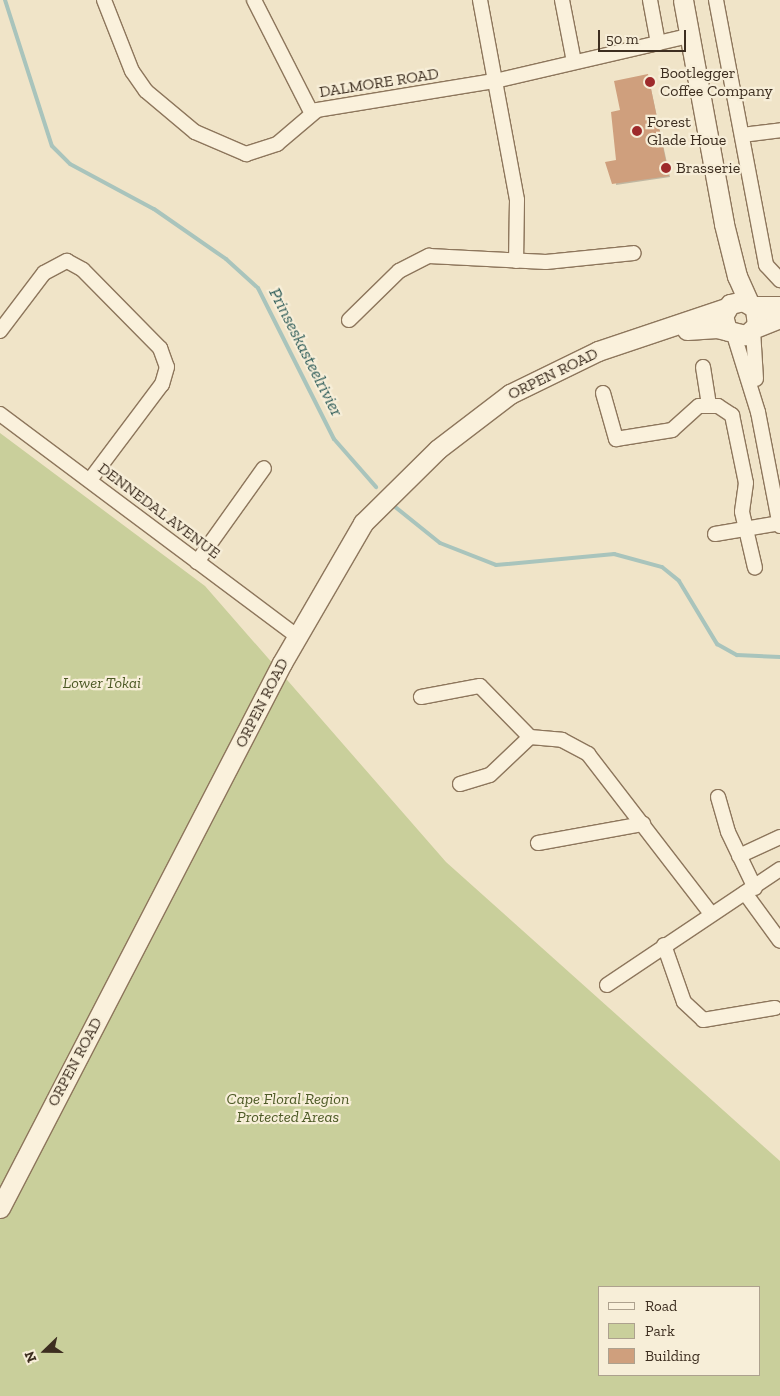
<!DOCTYPE html>
<style>
body{margin:0}
#map{position:relative;width:780px;height:1396px;overflow:hidden;background:#f0e4c8;font-family:"Zilla Slab",serif}
div>[style]{position:absolute}
[style*='--x']{left:calc(var(--x)*1px);top:calc(var(--y)*1px);width:calc(var(--w)*1px);rotate:calc(var(--a)*1deg)}
.green>*{inset:0;background:#c9cf9b}
.shadow>*{inset:0;background:#0003}
.stream>*{height:4px;margin:-2px;padding:0 2px;transform-origin:2px;border-radius:2px;background:#a9c4bc}
.building>*{inset:0;background:#cf9f7d}
.roads{filter:drop-shadow(1px 0 #8d765c) drop-shadow(-1px 0 #8d765c) drop-shadow(0 1px #8d765c) drop-shadow(0 -1px #8d765c)}
.street>*{height:14px;margin:-7px;padding:0 7px;transform-origin:7px;border-radius:7px;background:#faf1dc}
.secondary>*{height:19px;margin:-9.5px;padding:0 9.5px;transform-origin:9.5px;border-radius:9.5px;background:#faf1dc}
.dots>*{width:14px;height:14px;translate:-50% -50%;box-sizing:border-box;border:2px solid #f7eed8;border-radius:50%}
span{translate:-50% -50%;white-space:nowrap;text-align:center;line-height:1.15;-webkit-text-stroke:4.5px #f7eed8;paint-order:stroke}
.poi-label{font-size:16px;color:#3d2e20}
.left{translate:0 -50%;text-align:left}
.street-label{font-size:16px;color:#3d2e20}
.park-label{font-size:16px;color:#4d5a26;font-style:italic}
.water-label{font-size:18px;color:#2f5d5a;font-style:italic}
.legend{position:absolute;left:598px;top:1286px;width:162px;height:90px;box-sizing:border-box;background:#f7eed8;border:1px solid #ada18e;margin:0;padding:6px 9px;list-style:none;font-size:15px;color:#3d2e20}
.legend li{display:flex;align-items:center;gap:10px;height:25px}
.legend b{width:25px;border:1px solid #ada18e}
.north{position:absolute;left:20px;top:1326px;width:50px;height:50px;-webkit-text-stroke:4px #f7eed8;paint-order:stroke;rotate:248deg;font-size:14px;font-weight:700;line-height:20px;text-align:center;color:#3d2e20}
.north::after{content:'';display:block;margin:auto;width:18px;height:22px;background:#3d2e20;clip-path:polygon(50% 0,100% 100%,50% 72%,0 100%)}
.scale{position:absolute;left:598px;top:30px;width:88px;height:22px;box-sizing:border-box;border:2px solid #3d2e20;border-top:0;padding-left:6px;font-size:15px;line-height:18px;white-space:nowrap;color:#3d2e20;-webkit-text-stroke:4px #f7eed8;paint-order:stroke}
</style>
<div id="map">
<div class="green">
<i style="clip-path:polygon(evenodd,0 433px,205px 586px,446px 862px,780px 1161px,780px 1396px,0 1396px,0 433px,599px 1287px,759px 1287px,759px 1375px,599px 1375px,599px 1287px)"></i>
</div>
<div class="shadow">
<i style="clip-path:polygon(648px 75px,670px 177px,616px 185px,622px 111px)"></i>
</div>
<div class="stream">
<i style="--x:5;--y:0;--w:153;--a:72.2"></i>
<i style="--x:52;--y:146;--w:25;--a:45"></i>
<i style="--x:70;--y:164;--w:95;--a:28.2"></i>
<i style="--x:154;--y:209;--w:88;--a:34.8"></i>
<i style="--x:226;--y:259;--w:43;--a:42.2"></i>
<i style="--x:258;--y:288;--w:169;--a:63.3"></i>
<i style="--x:334;--y:439;--w:64;--a:48.8"></i>
<i style="--x:394;--y:506;--w:59;--a:38.8"></i>
<i style="--x:440;--y:543;--w:60;--a:21.4"></i>
<i style="--x:496;--y:565;--w:119;--a:-5.3"></i>
<i style="--x:614;--y:554;--w:50;--a:15.2"></i>
<i style="--x:662;--y:567;--w:22;--a:39"></i>
<i style="--x:679;--y:581;--w:74;--a:58.9"></i>
<i style="--x:717;--y:644;--w:23;--a:29"></i>
<i style="--x:737;--y:655;--w:43;--a:2.7"></i>
</div>
<div class="building">
<i style="clip-path:polygon(648px 74px,669px 176px,612px 184px,605px 162px,616px 160px,611px 112px,620px 110px,614px 81px)"></i>
</div>
<div class="roads">
<div class="street">
<i style="--x:104;--y:0;--w:76;--a:68.5"></i>
<i style="--x:132;--y:71;--w:24;--a:55"></i>
<i style="--x:146;--y:91;--w:64;--a:39.9"></i>
<i style="--x:195;--y:132;--w:56;--a:23.3"></i>
<i style="--x:246;--y:154;--w:33;--a:-18"></i>
<i style="--x:277;--y:144;--w:52;--a:-40.4"></i>
<i style="--x:317;--y:110;--w:180;--a:-9.3"></i>
<i style="--x:495;--y:81;--w:199;--a:-13.1"></i>
<i style="--x:254;--y:0;--w:126;--a:63"></i>
<i style="--x:480;--y:0;--w:203;--a:79.5"></i>
<i style="--x:517;--y:200;--w:61;--a:90.9"></i>
<i style="--x:562;--y:0;--w:63;--a:79"></i>
<i style="--x:650;--y:0;--w:44;--a:79.5"></i>
<i style="--x:716;--y:0;--w:270;--a:79.3"></i>
<i style="--x:766;--y:265;--w:21;--a:47"></i>
<i style="--x:742;--y:135;--w:38;--a:-7"></i>
<i style="--x:349;--y:320;--w:70;--a:-44.4"></i>
<i style="--x:399;--y:271;--w:34;--a:-27"></i>
<i style="--x:429;--y:256;--w:117;--a:2.9"></i>
<i style="--x:546;--y:262;--w:88;--a:-5.8"></i>
<i style="--x:753;--y:330;--w:49;--a:86.5"></i>
<i style="--x:0;--y:331;--w:73;--a:-52.8"></i>
<i style="--x:44;--y:273;--w:26;--a:-28"></i>
<i style="--x:67;--y:261;--w:18;--a:29"></i>
<i style="--x:83;--y:270;--w:110;--a:45.4"></i>
<i style="--x:160;--y:348;--w:20;--a:70"></i>
<i style="--x:167;--y:367;--w:18;--a:106"></i>
<i style="--x:162;--y:384;--w:120;--a:126.9"></i>
<i style="--x:734;--y:335;--w:81;--a:72.7"></i>
<i style="--x:758;--y:412;--w:116;--a:79.1"></i>
<i style="--x:703;--y:367;--w:38;--a:81"></i>
<i style="--x:603;--y:393;--w:48;--a:74.2"></i>
<i style="--x:616;--y:439;--w:57;--a:-9.1"></i>
<i style="--x:672;--y:430;--w:36;--a:-42"></i>
<i style="--x:699;--y:406;--w:19;--a:0"></i>
<i style="--x:718;--y:406;--w:17;--a:33"></i>
<i style="--x:732;--y:415;--w:69;--a:78.4"></i>
<i style="--x:746;--y:483;--w:29;--a:98"></i>
<i style="--x:742;--y:512;--w:57;--a:76.9"></i>
<i style="--x:0;--y:414;--w:371;--a:36.8"></i>
<i style="--x:715;--y:534;--w:66;--a:-9.6"></i>
<i style="--x:197;--y:562;--w:115;--a:-54.5"></i>
<i style="--x:421;--y:697;--w:60;--a:-10.6"></i>
<i style="--x:480;--y:686;--w:71;--a:45.6"></i>
<i style="--x:530;--y:737;--w:32;--a:5"></i>
<i style="--x:562;--y:740;--w:30;--a:28"></i>
<i style="--x:588;--y:754;--w:202;--a:52.4"></i>
<i style="--x:460;--y:784;--w:31;--a:-17"></i>
<i style="--x:490;--y:775;--w:55;--a:-43.5"></i>
<i style="--x:718;--y:797;--w:36;--a:74"></i>
<i style="--x:728;--y:832;--w:62;--a:64.3"></i>
<i style="--x:538;--y:843;--w:107;--a:-10.3"></i>
<i style="--x:739;--y:856;--w:45;--a:-24.9"></i>
<i style="--x:745;--y:893;--w:59;--a:53.9"></i>
<i style="--x:664;--y:945;--w:60;--a:70.7"></i>
<i style="--x:684;--y:1002;--w:26;--a:43"></i>
<i style="--x:703;--y:1020;--w:73;--a:-9.5"></i>
<i style="--x:607;--y:985;--w:208;--a:-33.8"></i>
</div>
<div class="secondary">
<i style="--x:683;--y:0;--w:228;--a:79.6"></i>
<i style="--x:724;--y:224;--w:54;--a:76"></i>
<i style="--x:737;--y:276;--w:30;--a:66"></i>
<i style="--x:753;--y:306;--w:27;--a:0"></i>
<i style="--x:755;--y:328;--w:27;--a:-22"></i>
<i style="--x:687;--y:330;--w:30;--a:-4"></i>
<i style="--x:717;--y:328;--w:30;--a:14"></i>
<i style="--x:746;--y:335;--w:15;--a:-42"></i>
<i style="--x:757;--y:325;--w:17;--a:-97"></i>
<i style="--x:755;--y:308;--w:14;--a:-150"></i>
<i style="--x:743;--y:301;--w:13;--a:167"></i>
<i style="--x:730;--y:304;--w:14;--a:120"></i>
<i style="--x:723;--y:316;--w:15;--a:74"></i>
<i style="--x:0;--y:1208;--w:614;--a:-62.64"></i>
<i style="--x:282;--y:663;--w:162;--a:-59.9"></i>
<i style="--x:363;--y:523;--w:105;--a:-44.6"></i>
<i style="--x:438;--y:449;--w:91;--a:-37.4"></i>
<i style="--x:510;--y:394;--w:98;--a:-26"></i>
<i style="--x:598;--y:351;--w:135;--a:-18.6"></i>
</div>
</div>
<div class="dots">
<i style="left:650px;top:82px;background:#9e2a2b"></i>
<i style="left:637px;top:131px;background:#9e2a2b"></i>
<i style="left:666px;top:168px;background:#9e2a2b"></i>
</div>
<div class="poi-label">
<span class="left" style="left:660px;top:82px">Bootlegger<br>Coffee Company</span>
<span class="left" style="left:647px;top:131px">Forest<br>Glade Houe</span>
<span class="left" style="left:676px;top:168px">Brasserie</span>
</div>
<div class="street-label">
<span style="left:379px;top:83px;rotate:-9deg">DALMORE ROAD</span>
<span style="left:553px;top:374px;rotate:-26deg">ORPEN ROAD</span>
<span style="left:159px;top:511px;rotate:37deg">DENNEDAL AVENUE</span>
<span style="left:262px;top:703px;rotate:-63deg">ORPEN ROAD</span>
<span style="left:75px;top:1062px;rotate:-62deg">ORPEN ROAD</span>
</div>
<div class="park-label">
<span style="left:102px;top:683px">Lower Tokai</span>
<span style="left:288px;top:1108px">Cape Floral Region<br>Protected Areas</span>
</div>
<div class="water-label">
<span style="left:306px;top:352px;rotate:63deg">Prinseskasteelrivier</span>
</div>
<ul class="legend">
<li><b style="height:6px;background:#faf1dc"></b>Road</li>
<li><b style="height:14px;background:#c9cf9b"></b>Park</li>
<li><b style="height:14px;background:#cf9f7d"></b>Building</li>
</ul>
<div class="north">N</div>
<div class="scale">50 m</div>
</div>
